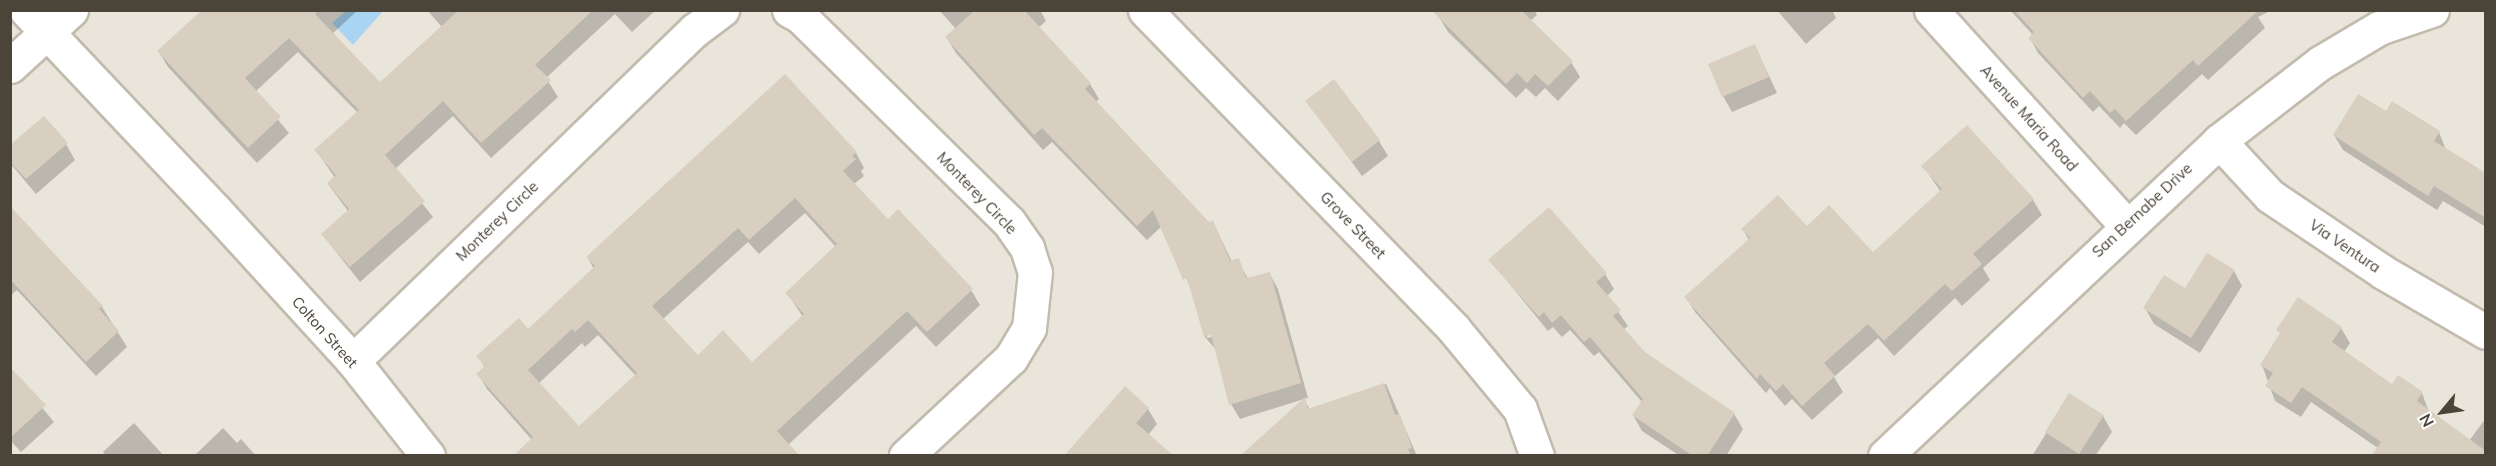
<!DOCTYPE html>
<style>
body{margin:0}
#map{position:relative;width:2496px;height:466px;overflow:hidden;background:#f6f3ec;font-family:Mulish,sans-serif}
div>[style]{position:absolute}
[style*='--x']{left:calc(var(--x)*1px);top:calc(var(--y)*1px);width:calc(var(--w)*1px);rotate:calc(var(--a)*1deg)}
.residential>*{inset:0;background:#eae5da}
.water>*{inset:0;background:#a9d4f2}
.shadow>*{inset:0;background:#0003}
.building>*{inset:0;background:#d8cfc1}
.roads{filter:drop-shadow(2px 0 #c2bbae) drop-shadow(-2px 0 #c2bbae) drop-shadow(0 2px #c2bbae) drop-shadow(0 -2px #c2bbae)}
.minor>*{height:33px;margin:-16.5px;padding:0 16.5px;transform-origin:16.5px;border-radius:16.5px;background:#fff}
span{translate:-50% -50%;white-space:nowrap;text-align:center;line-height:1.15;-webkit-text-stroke:5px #fff;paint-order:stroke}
.street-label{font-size:15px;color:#4b4439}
.frame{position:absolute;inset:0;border:12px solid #4b4439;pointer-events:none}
.north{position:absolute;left:2412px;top:382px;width:60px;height:60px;-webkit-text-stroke:4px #fff;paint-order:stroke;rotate:241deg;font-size:16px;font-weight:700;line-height:24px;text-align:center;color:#4b4439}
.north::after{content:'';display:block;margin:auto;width:21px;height:27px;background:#4b4439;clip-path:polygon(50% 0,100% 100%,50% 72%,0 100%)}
</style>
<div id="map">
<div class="residential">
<i style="clip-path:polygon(11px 11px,2485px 11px,2485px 455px,11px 455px)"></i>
</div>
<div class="water">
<i style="clip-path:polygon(347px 10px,383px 10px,383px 11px,353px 45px,332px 23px)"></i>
</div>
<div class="shadow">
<i style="clip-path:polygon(204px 10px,358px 10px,332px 34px,380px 84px,442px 27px,427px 10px,656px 10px,632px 32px,615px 14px,546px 78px,558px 97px,491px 158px,453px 116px,395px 169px,433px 217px,360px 282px,322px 234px,348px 211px,328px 184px,335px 178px,316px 150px,358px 113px,298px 52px,255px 92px,289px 133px,257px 163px,168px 67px,159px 52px)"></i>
<i style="clip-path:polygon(evenodd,939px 10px,1040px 10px,1046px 21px,1038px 28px,1090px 84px,1099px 99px,1096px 102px,1208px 223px,1213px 222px,1232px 262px,1238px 260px,1248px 279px,1269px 273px,1278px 289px,1308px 398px,1304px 399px,1310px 410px,1386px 384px,1417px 456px,1243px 456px,1304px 399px,1240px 419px,1231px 404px,1217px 351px,1205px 337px,1194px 295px,1162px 226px,1147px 240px,1052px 142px,1043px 150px,956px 53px,947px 38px,956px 29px,939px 10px,1207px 335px,1219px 335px,1207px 338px,1207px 335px)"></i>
<i style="clip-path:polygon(1446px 10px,1534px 10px,1537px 15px,1530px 21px,1571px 62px,1580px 77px,1558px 101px,1545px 88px,1536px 97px,1526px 88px,1516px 98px,1448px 32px,1439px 17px)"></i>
<i style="clip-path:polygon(1777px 10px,1832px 10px,1836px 18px,1806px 44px)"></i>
<i style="clip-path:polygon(2010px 10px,2272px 10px,2258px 17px,2265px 28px,2208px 80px,2202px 74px,2136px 135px,2124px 123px,2120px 128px,2099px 106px,2093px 112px,2038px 53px,2030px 38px,2033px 35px)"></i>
<i style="clip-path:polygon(1755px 46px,1777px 93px,1732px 112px,1723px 96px)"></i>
<i style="clip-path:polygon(1307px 101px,1379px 141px,1388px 156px,1362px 176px)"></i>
<i style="clip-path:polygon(2386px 113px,2439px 132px,2446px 150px,2486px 175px,2486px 227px,2443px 201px,2437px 210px,2343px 150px,2334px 135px)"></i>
<i style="clip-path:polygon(1967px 127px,2033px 200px,2042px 215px,1983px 268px,1990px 280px,1962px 306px,1955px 298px,1894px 356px,1878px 338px,1834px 377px,1843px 392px,1812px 420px,1792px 399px,1785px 406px,1770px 388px,1766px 393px,1695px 312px,1686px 297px,1749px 240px,1743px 230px,1807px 228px,1873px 254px,1941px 192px,1923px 166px)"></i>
<i style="clip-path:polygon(66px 144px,75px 160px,36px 194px,10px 163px,10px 147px)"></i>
<i style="clip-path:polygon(evenodd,856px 153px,864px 168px,861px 171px,864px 176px,854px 184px,888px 221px,971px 290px,980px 305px,936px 347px,916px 326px,788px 445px,532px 440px,487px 389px,478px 374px,485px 368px,478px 356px,528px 331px,594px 269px,588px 258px,856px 153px,805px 213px,836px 247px,787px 293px,803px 317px,752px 364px,698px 357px,663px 319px,748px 242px,759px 254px,805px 213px,856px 153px,598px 335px,636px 376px,579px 429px,538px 384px,582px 343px,585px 347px,598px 335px)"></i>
<i style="clip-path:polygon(10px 220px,102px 307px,127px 347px,96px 376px,17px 290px,10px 296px)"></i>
<i style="clip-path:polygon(1490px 260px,1605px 274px,1614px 289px,1607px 296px,1628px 326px,1623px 330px,1644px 354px,1734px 414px,1743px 429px,1726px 456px,1680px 456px,1642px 431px,1633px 415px,1642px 402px,1599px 352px,1594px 356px,1570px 330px,1562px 337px,1553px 327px,1548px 331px)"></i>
<i style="clip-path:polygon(2234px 271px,2242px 286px,2200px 353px,2154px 324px,2145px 308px)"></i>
<i style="clip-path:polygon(2341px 328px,2350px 343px,2344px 352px,2393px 386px,2399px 377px,2422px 393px,2429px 412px,2469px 441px,2486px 418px,2486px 456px,2378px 448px,2311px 402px,2301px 417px,2275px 401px,2262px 365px,2281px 335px,2278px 330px)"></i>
<i style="clip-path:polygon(10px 369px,54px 422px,21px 452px,10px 440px)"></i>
<i style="clip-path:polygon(1125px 388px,1148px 409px,1157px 424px,1148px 435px,1084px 456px)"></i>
<i style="clip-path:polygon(2070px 395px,2103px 416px,2112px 432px,2095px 456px,2032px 456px)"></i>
<i style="clip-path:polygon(134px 423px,164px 456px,105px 456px,103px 452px)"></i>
<i style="clip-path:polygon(223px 428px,237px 443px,241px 439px,256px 456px,194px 456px)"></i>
</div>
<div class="building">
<i style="clip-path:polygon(202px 10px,318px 10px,315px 14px,380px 82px,459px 10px,593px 10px,535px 65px,551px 80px,481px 143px,443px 101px,385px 155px,425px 201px,350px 267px,321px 234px,349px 209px,327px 183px,336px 175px,314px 150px,359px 110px,289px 38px,245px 78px,281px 117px,248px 148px,157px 51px)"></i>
<i style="clip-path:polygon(975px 10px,1024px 10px,1091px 83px,1085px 89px,1209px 222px,1213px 220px,1230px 261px,1239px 258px,1246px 278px,1270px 272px,1301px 383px,1229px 405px,1211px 335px,1204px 337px,1187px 278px,1183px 280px,1153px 210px,1137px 226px,1042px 128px,1034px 135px,945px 37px)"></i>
<i style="clip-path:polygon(1431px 10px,1521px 10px,1573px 61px,1548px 86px,1535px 74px,1527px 83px,1517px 73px,1506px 84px)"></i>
<i style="clip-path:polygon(2014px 10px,2259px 10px,2198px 66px,2193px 60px,2126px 121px,2115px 109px,2110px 113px,2090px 91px,2083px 98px,2028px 38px,2034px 32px)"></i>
<i style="clip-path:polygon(1755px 44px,1769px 77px,1722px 97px,1708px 64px)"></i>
<i style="clip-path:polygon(evenodd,785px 74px,857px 152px,852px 156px,856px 159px,843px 171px,888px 219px,898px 209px,973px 289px,927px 332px,907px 311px,777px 431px,800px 456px,513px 456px,533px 437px,476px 374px,485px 366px,476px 356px,519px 318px,528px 329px,595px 266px,586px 257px,785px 74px,795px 198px,837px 244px,785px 293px,804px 314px,752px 362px,723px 330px,698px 355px,652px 306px,738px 228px,749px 240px,795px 198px,785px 74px,588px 320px,637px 373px,579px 426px,528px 370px,572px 329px,575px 332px,588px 320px)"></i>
<i style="clip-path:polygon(1334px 79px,1380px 140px,1352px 162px,1305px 101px)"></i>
<i style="clip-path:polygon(2358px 94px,2386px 111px,2392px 101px,2440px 131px,2434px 141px,2486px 173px,2486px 218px,2434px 186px,2428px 196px,2333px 135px)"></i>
<i style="clip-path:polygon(44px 116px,68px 143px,26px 179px,10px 162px,10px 145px)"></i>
<i style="clip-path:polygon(1967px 125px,2034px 199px,1973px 254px,1982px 264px,1952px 291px,1945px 284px,1884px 341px,1868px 324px,1824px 363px,1835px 376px,1802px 406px,1783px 384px,1776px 391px,1760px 374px,1757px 379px,1684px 297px,1750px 238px,1741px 229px,1778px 195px,1807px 226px,1829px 205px,1873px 252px,1942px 189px,1921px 166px)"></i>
<i style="clip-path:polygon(10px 206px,103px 306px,99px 309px,119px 331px,86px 362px,10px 279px)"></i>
<i style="clip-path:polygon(1549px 207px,1607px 273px,1596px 282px,1621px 310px,1613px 316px,1645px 352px,1735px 413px,1707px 456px,1693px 456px,1632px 415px,1643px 399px,1590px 337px,1584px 342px,1561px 315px,1552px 323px,1544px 312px,1539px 317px,1488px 260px)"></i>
<i style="clip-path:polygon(2207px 253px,2235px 270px,2191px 338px,2143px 308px,2164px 275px,2185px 288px)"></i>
<i style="clip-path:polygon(2298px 297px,2342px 327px,2332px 342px,2392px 384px,2398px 375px,2423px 392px,2417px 401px,2486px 451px,2486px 456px,2371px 456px,2381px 442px,2302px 387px,2291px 403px,2265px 386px,2273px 373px,2260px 365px,2280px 333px,2276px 330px)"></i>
<i style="clip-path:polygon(10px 367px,46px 405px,10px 438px)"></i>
<i style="clip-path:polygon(1384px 383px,1395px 415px,1400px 414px,1412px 448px,1408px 449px,1411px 456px,1240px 456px,1305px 397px,1308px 409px)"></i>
<i style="clip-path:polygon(1125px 386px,1149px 408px,1136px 423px,1174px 456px,1064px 456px)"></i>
<i style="clip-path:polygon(2069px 393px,2104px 415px,2079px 454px,2045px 432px)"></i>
</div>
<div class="roads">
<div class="minor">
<i style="--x:26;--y:10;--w:275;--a:46.6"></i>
<i style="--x:789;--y:10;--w:13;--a:29"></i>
<i style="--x:800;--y:16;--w:293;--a:44.6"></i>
<i style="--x:1009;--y:222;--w:32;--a:55"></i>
<i style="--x:1027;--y:248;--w:25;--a:72"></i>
<i style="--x:1035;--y:272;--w:56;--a:96.1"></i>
<i style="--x:1029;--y:328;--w:35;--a:121"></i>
<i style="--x:1011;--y:358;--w:144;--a:137"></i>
<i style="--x:1145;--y:10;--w:443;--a:45.9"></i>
<i style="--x:1453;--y:328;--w:105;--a:50.4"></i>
<i style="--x:1520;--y:409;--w:50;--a:70.1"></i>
<i style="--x:1931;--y:10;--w:290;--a:47.8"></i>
<i style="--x:10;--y:66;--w:83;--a:-42.6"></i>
<i style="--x:2219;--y:141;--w:75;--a:47.2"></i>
<i style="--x:2270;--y:196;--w:136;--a:33.9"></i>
<i style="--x:2383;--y:272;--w:119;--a:30.2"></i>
<i style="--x:217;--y:212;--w:202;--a:47.6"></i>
<i style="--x:353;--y:361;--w:121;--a:51.7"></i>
<i style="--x:353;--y:361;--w:476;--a:-44.1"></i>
<i style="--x:695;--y:30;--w:34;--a:-37"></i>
<i style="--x:1885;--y:456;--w:459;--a:-43.3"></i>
<i style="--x:2219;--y:141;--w:128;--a:-37.7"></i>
<i style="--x:2320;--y:63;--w:69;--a:-30.7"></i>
<i style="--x:2379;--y:28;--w:56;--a:-18.8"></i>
</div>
</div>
<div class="street-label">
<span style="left:2029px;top:118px;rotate:48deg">Avenue Maria Road</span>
<span style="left:977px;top:193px;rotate:46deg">Monterey Circle</span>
<span style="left:2142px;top:210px;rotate:-43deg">San Bernabe Drive</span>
<span style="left:497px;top:221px;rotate:-44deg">Monterey Circle</span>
<span style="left:1353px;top:225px;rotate:46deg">Grove Street</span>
<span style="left:2345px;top:246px;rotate:34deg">Via Ventura</span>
<span style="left:325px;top:332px;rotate:48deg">Colton Street</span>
</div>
<div class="frame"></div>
<div class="north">N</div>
</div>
